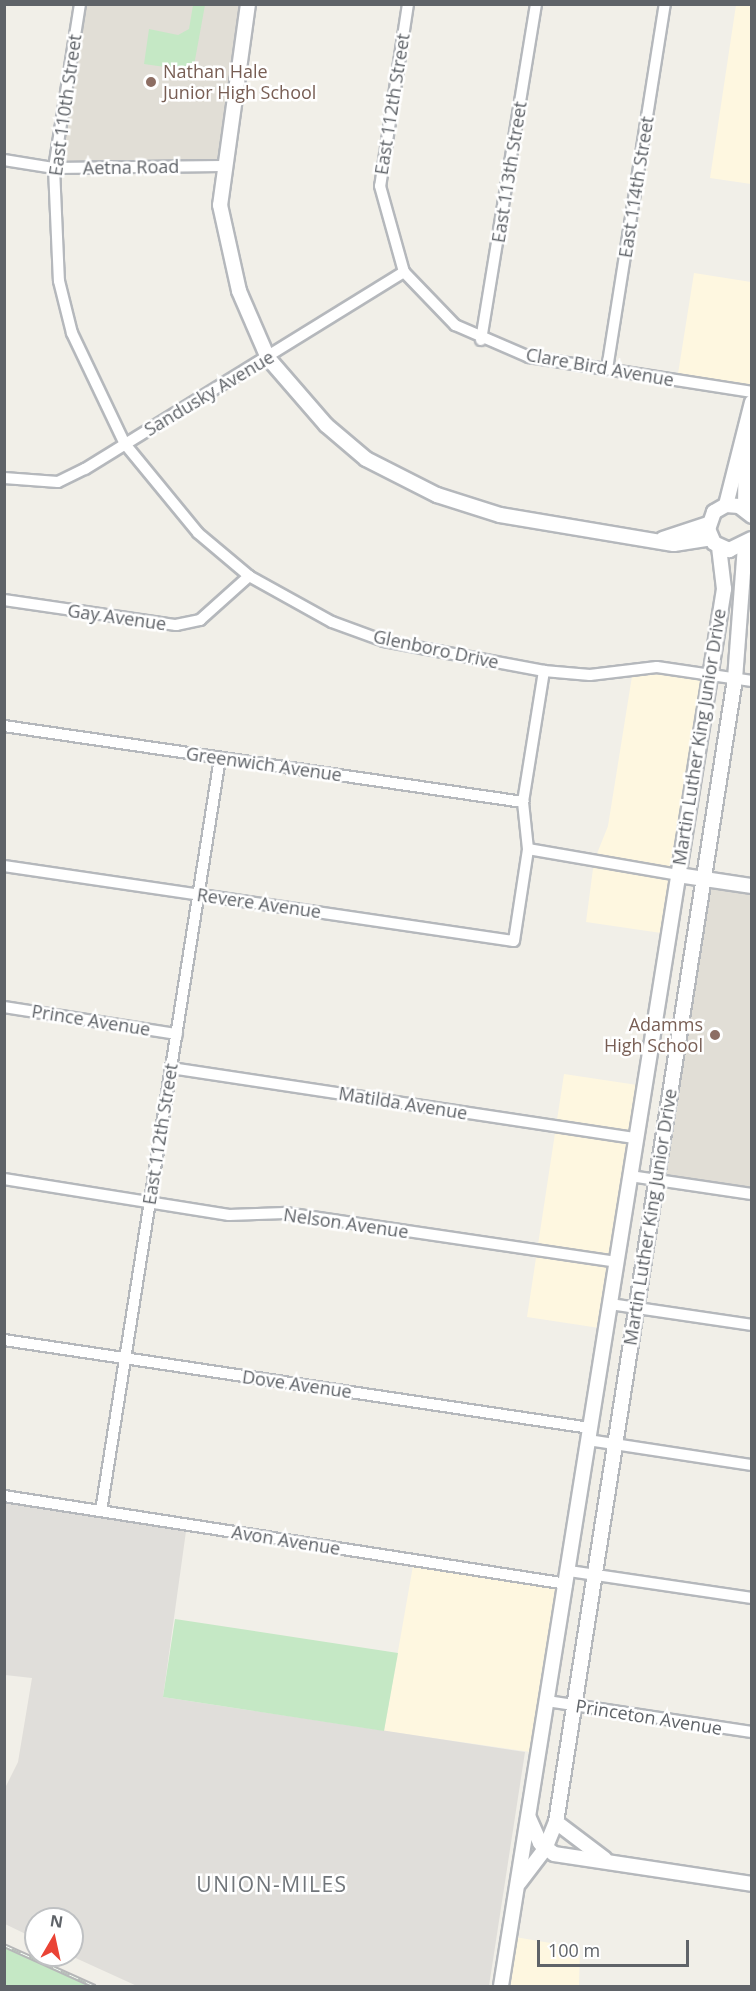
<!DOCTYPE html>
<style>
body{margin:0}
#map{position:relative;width:756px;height:1991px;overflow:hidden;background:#f1efe8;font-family:"Open Sans",sans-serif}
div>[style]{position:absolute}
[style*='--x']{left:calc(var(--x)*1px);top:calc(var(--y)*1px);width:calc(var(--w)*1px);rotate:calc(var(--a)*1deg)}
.commercial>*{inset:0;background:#fef7e0}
.industrial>*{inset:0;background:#e0deda}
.education>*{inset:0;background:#e1ded6}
.green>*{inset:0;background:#c5e8c5}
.roads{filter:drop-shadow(2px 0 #b5b8bc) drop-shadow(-2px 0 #b5b8bc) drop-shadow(0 2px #b5b8bc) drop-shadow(0 -2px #b5b8bc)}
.street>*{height:10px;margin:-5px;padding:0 5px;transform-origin:5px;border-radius:5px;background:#fff}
.secondary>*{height:14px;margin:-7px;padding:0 7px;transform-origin:7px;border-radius:7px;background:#fff}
.rail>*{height:5px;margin-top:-2.5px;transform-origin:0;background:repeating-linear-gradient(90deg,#fff 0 9px,#b6b7b8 0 18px);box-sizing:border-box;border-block:2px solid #b6b7b8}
.dots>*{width:16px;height:16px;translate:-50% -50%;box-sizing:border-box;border:3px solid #fff;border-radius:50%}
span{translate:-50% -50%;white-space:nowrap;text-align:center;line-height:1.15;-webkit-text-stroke:5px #fff;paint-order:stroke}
.education-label{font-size:18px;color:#785e54}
.left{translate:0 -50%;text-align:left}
.right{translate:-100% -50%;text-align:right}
.street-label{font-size:18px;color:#5f6368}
.quarter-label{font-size:21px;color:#70757a;letter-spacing:1.5px}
.frame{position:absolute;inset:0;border:6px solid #5f6368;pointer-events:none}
.north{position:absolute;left:24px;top:1907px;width:60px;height:60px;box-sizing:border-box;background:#fff;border:2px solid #bfc1c3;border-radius:50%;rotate:9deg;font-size:16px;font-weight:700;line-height:24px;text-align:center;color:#5f6368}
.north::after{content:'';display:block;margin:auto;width:21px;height:27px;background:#ea4335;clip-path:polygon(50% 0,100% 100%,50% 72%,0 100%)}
.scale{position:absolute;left:537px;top:1940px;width:152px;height:27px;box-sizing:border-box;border:3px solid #5f6368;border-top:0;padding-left:8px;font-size:18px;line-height:21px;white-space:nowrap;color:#5f6368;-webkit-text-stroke:4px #fff;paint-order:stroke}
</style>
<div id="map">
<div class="commercial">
<i style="clip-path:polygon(736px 5px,751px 5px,751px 184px,710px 178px)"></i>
<i style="clip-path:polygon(694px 273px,751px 282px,751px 392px,677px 380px)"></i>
<i style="clip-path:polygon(633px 670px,708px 675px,668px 934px,586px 922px,594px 861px,608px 826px)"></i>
<i style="clip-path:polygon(564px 1074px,644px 1086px,606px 1329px,527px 1317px)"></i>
<i style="clip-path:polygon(414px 1560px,567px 1584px,538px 1753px,384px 1731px)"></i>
<i style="clip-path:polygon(509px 1936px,580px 1948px,579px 1986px,502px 1986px)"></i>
</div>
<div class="industrial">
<i style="clip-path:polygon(5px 1496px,187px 1524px,163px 1697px,525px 1752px,489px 1986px,137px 1986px,69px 1955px,72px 1919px,36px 1919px,36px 1939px,5px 1924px,4px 1790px,18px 1762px,32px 1678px,5px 1675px)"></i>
</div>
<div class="education">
<i style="clip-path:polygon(80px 5px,248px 5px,222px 166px,54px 168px)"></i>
<i style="clip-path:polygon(702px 879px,751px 886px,751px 1194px,655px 1180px)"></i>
</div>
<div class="green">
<i style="clip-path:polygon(193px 5px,205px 5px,193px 71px,144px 64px,149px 29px,178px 35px,189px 29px)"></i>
<i style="clip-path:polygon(175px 1619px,398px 1653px,384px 1731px,163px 1697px)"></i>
<i style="clip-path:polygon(4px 1945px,5px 1945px,95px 1986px,5px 1986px)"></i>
</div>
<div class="roads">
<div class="street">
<i style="--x:80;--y:4;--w:166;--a:99"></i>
<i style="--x:54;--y:168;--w:113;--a:87.5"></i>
<i style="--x:59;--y:281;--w:54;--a:76"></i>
<i style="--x:72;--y:333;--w:123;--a:64.5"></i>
<i style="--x:125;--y:444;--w:115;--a:50.6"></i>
<i style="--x:198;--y:533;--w:67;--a:40.1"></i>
<i style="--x:249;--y:576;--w:95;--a:29"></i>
<i style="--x:332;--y:622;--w:55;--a:20.1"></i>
<i style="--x:384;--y:641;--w:163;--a:10.6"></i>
<i style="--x:544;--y:671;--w:46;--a:5"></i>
<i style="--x:590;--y:675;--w:67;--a:-6.8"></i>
<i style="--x:657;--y:667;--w:96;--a:8.4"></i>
<i style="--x:408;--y:4;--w:184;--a:98.7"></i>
<i style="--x:380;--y:186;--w:89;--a:74.4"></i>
<i style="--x:404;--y:272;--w:74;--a:46.1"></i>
<i style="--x:455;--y:325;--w:81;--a:23.4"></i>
<i style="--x:529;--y:357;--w:226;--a:8.9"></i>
<i style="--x:4;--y:160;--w:51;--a:9.1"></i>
<i style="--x:54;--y:168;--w:168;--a:-0.7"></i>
<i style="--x:481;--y:340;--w:340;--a:-80.7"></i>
<i style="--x:607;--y:369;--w:370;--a:-81"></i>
<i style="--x:4;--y:478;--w:54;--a:4.2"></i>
<i style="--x:58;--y:482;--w:30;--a:-26"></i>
<i style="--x:85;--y:469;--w:375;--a:-31.7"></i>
<i style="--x:4;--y:600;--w:174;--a:8.3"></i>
<i style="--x:176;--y:625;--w:25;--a:-12"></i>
<i style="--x:200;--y:620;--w:66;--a:-41.9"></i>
<i style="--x:4;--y:726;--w:525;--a:8.33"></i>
<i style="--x:528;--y:849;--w:152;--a:9.8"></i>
<i style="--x:4;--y:866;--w:515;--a:8.37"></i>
<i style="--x:514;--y:941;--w:93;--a:-81.3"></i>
<i style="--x:528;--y:849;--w:47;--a:-96.1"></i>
<i style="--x:523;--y:802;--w:133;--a:-80.9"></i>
<i style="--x:4;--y:1007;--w:175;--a:8.9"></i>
<i style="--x:171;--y:1068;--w:470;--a:8.6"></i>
<i style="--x:630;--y:1176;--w:123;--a:8.4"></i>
<i style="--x:4;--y:1179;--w:228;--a:9.1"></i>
<i style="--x:229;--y:1215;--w:56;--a:-2"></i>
<i style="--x:285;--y:1213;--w:335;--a:8.4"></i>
<i style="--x:610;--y:1304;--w:144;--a:8.4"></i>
<i style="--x:4;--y:1340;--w:593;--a:8.54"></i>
<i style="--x:588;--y:1440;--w:166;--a:8.7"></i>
<i style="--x:4;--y:1496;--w:570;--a:8.88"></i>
<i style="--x:101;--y:1511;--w:762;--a:-81.02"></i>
<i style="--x:569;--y:1571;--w:185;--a:8.4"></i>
<i style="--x:547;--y:1701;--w:207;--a:8.6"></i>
</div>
<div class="secondary">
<i style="--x:248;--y:4;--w:203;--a:97.9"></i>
<i style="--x:220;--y:205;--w:88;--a:77.5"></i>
<i style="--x:239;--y:291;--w:73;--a:66.6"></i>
<i style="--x:268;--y:358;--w:89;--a:49.1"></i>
<i style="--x:326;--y:425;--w:52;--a:40.4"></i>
<i style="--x:366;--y:459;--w:80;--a:26.9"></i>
<i style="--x:437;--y:495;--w:66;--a:17.6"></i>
<i style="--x:500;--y:515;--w:176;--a:9.5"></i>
<i style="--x:674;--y:544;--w:37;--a:-9"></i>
<i style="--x:726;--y:505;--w:106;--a:-75.8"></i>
<i style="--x:745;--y:509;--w:82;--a:-89.3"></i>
<i style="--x:752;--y:516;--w:16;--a:-142"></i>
<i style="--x:739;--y:506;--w:13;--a:-176"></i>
<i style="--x:726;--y:505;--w:14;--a:150"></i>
<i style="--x:714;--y:512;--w:18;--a:109"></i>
<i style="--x:708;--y:529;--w:15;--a:67"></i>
<i style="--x:714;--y:543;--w:17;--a:25"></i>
<i style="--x:729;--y:550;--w:25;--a:-26"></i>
<i style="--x:663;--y:539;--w:47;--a:-18.4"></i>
<i style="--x:678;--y:875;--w:75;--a:8.5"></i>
<i style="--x:529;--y:1818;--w:27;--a:66"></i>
<i style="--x:540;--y:1843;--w:18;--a:38"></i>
<i style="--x:554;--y:1854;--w:200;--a:8.6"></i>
<i style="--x:556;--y:1822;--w:61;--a:37.1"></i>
<i style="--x:519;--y:1883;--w:43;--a:-52.6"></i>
<i style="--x:545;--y:1849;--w:29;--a:-68"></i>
<i style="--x:556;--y:1822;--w:1157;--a:-81.1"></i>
<i style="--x:735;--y:679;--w:133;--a:-85.7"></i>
<i style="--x:501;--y:1986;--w:1415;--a:-80.93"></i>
<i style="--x:724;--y:589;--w:42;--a:-96.8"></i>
</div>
</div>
<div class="rail">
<i style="--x:4;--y:1945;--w:100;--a:24.3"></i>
</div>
<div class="dots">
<i style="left:151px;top:82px;background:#8d6e63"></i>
<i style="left:715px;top:1035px;background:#8d6e63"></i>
</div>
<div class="education-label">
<span class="left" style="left:163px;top:82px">Nathan Hale<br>Junior High School</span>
<span class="right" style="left:703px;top:1035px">Adamms<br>High School</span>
</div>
<div class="street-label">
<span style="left:392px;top:104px;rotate:-81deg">East 112th Street</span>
<span style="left:65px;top:105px;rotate:-82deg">East 110th Street</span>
<span style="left:131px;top:167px;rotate:-1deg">Aetna Road</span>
<span style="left:509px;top:172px;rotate:-81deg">East 113th Street</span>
<span style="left:636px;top:187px;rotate:-81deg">East 114th Street</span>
<span style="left:600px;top:367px;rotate:10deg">Clare Bird Avenue</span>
<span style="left:209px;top:393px;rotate:-31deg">Sandusky Avenue</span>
<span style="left:117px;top:617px;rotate:8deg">Gay Avenue</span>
<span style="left:436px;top:649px;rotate:12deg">Glenboro Drive</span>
<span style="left:699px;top:737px;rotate:-81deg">Martin Luther King Junior Drive</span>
<span style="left:264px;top:764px;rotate:8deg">Greenwich Avenue</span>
<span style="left:259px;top:903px;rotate:8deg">Revere Avenue</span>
<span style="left:91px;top:1020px;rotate:9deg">Prince Avenue</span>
<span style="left:403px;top:1103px;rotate:9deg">Matilda Avenue</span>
<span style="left:160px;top:1134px;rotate:-81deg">East 112th Street</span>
<span style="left:650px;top:1217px;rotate:-81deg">Martin Luther King Junior Drive</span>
<span style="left:346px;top:1223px;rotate:8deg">Nelson Avenue</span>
<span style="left:297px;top:1384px;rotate:8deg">Dove Avenue</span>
<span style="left:286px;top:1540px;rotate:9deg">Avon Avenue</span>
<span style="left:649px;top:1717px;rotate:9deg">Princeton Avenue</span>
</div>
<div class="quarter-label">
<span style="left:272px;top:1884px">UNION-MILES</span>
</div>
<div class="frame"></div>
<div class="north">N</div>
<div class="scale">100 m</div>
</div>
